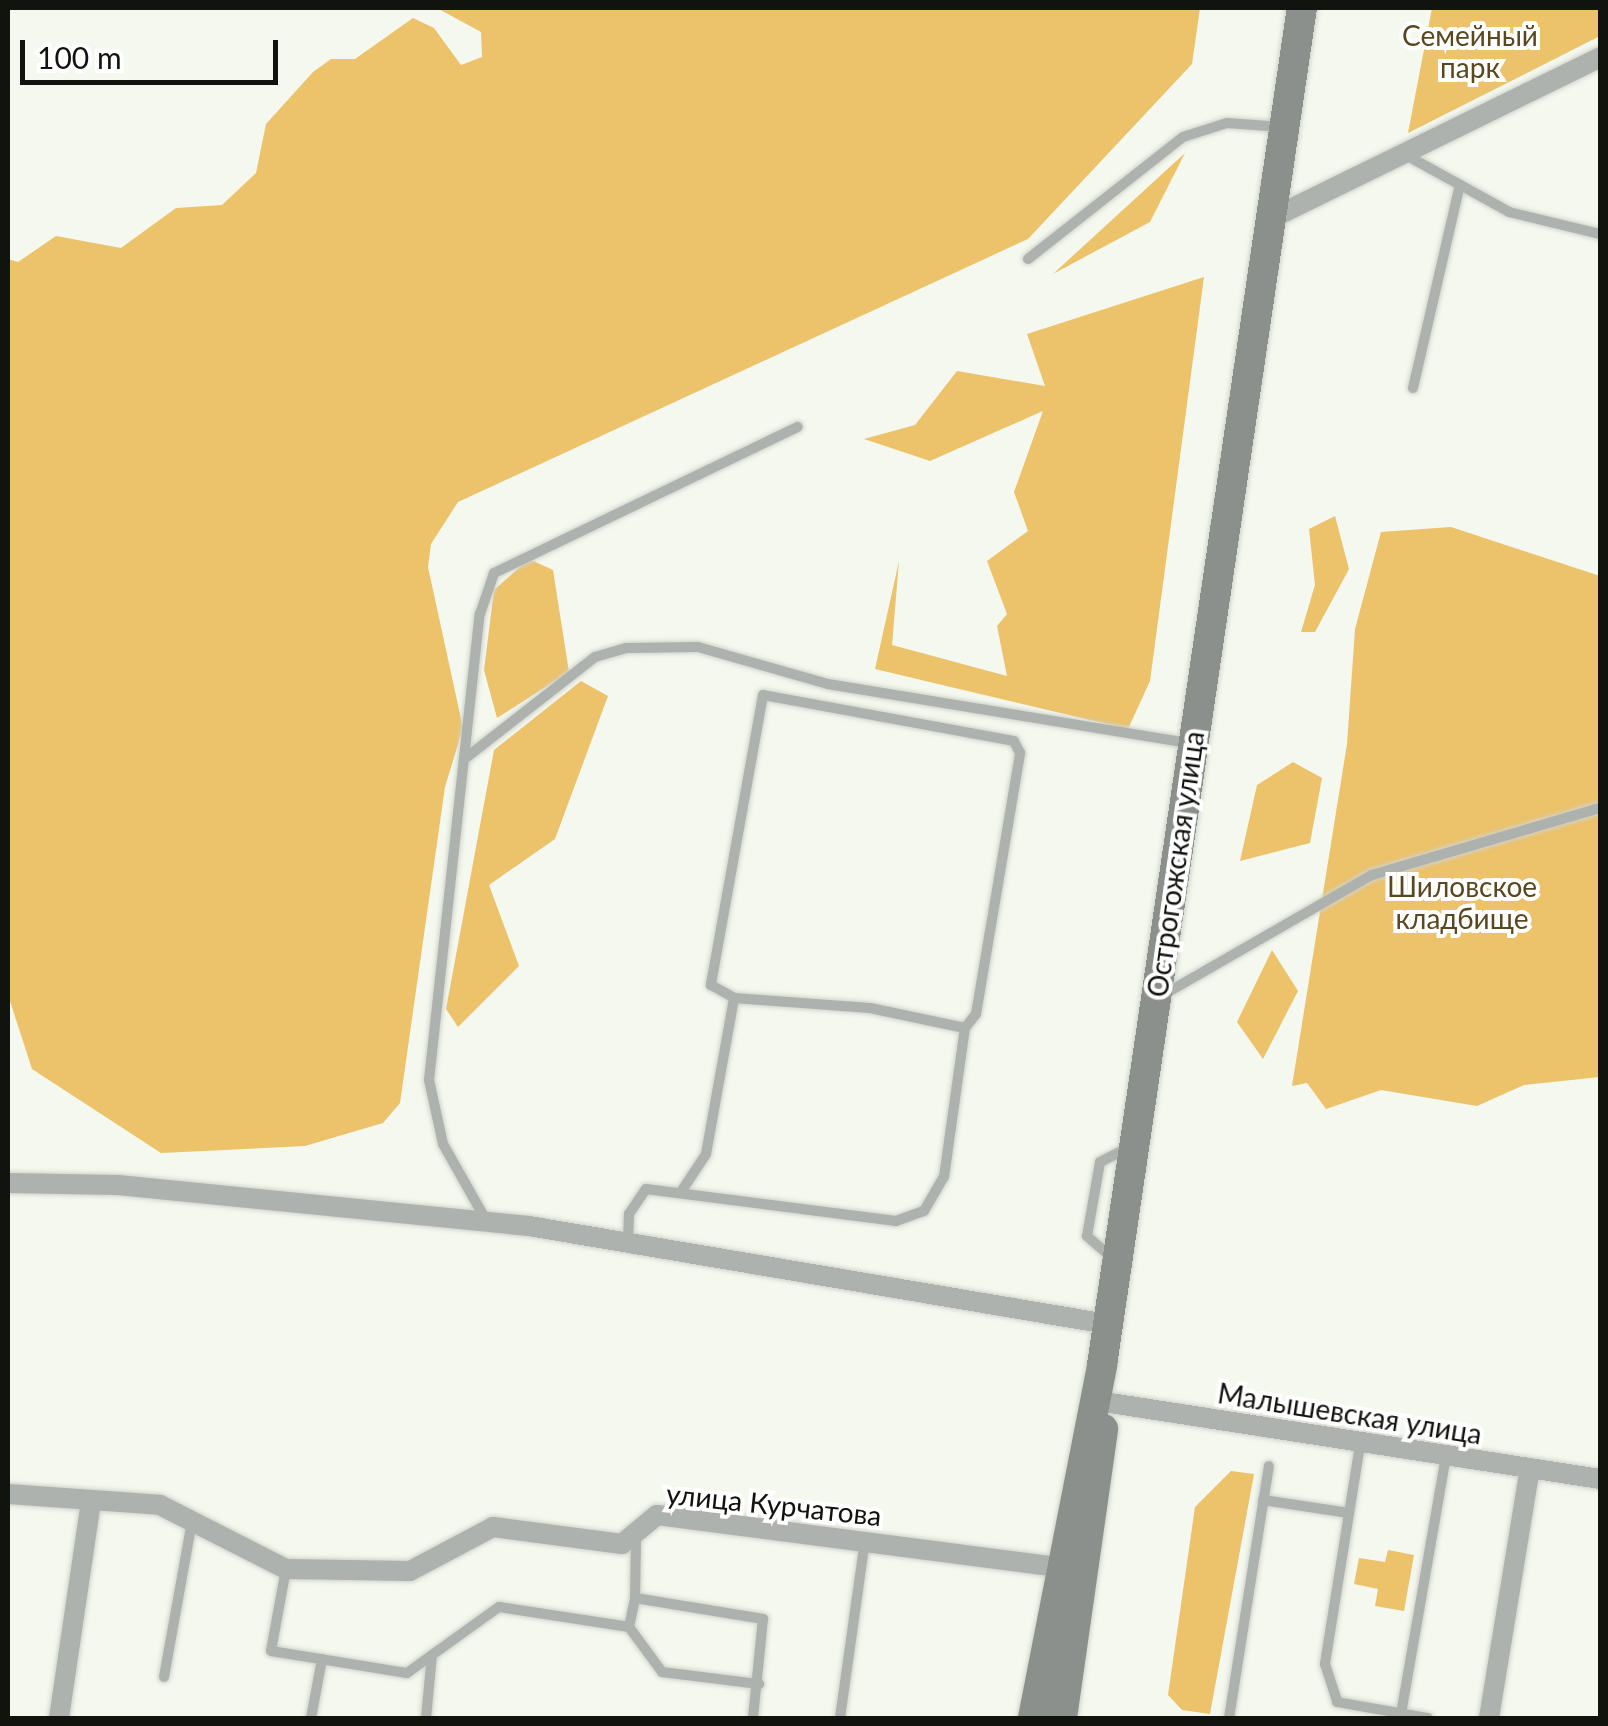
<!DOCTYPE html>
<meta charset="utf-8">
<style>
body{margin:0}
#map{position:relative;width:1608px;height:1726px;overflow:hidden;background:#f4f8ee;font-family:Lato,sans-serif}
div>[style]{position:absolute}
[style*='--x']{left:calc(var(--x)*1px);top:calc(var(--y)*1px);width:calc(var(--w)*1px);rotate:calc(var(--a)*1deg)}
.green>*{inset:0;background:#ecc26b}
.roads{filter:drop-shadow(0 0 2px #d0d3ca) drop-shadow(0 0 2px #d0d3ca)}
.lane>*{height:10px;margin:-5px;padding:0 5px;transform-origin:5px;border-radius:5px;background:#aeb2ae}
.street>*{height:20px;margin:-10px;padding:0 10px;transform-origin:10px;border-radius:10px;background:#aeb2ae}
.secondary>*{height:30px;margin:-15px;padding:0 15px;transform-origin:15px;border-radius:15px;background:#8b908c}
span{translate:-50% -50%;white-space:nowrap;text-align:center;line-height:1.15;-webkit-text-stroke:8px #fff;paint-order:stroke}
.park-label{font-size:28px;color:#594720}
.street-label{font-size:28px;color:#11130f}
.frame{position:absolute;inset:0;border:10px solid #11130f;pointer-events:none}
.scale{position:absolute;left:20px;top:40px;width:258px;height:45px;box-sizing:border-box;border:5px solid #11130f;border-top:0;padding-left:12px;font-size:30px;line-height:35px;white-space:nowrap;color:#11130f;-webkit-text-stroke:8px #fff;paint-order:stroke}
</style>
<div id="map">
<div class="green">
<div style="clip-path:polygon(437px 8px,1200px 8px,1192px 64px,1028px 239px,458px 502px,431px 544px,428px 567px,463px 728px,445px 787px,400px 1103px,383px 1123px,305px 1146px,161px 1153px,32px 1069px,8px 995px,8px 259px,18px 262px,56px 236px,121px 248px,176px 208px,222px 205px,256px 173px,266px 124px,313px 72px,331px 59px,355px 59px,413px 18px,434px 28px,461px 65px,482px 57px,481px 32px)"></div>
<div style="clip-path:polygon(1432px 8px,1600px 8px,1600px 36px,1408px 133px)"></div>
<div style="clip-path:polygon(1185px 153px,1150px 222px,1053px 274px)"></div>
<div style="clip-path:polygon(1204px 277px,1150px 681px,1128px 729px,875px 669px,899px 561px,892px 645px,1007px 676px,997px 626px,1007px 614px,987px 561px,1028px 531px,1014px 492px,1043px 411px,930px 461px,864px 439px,915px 425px,957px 371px,1045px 386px,1027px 334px)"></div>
<div style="clip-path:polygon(1335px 516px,1349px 569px,1315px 632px,1301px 632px,1315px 585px,1309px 529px)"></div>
<div style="clip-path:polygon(1451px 527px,1600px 576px,1600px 1077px,1524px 1085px,1477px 1106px,1381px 1090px,1326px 1109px,1307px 1083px,1292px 1086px,1347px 744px,1355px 629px,1381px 532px)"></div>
<div style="clip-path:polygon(529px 559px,553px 570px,569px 672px,497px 718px,484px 670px,494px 590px)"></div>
<div style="clip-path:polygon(581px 681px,608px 696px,555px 839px,489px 885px,519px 966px,458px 1027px,446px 1009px,494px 750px)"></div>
<div style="clip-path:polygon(1293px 762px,1322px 778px,1310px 843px,1240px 861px,1257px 785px)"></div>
<div style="clip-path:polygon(1272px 950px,1298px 991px,1263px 1059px,1237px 1022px)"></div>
<div style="clip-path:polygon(1231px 1471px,1254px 1474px,1210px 1714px,1182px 1710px,1168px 1695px,1195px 1507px)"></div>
<div style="clip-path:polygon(1388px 1550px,1414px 1555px,1404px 1611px,1375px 1606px,1378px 1589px,1354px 1584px,1359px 1558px,1385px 1562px)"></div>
</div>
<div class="roads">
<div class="lane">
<div style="--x:1404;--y:154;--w:120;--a:28.9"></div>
<div style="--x:1509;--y:212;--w:94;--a:13.6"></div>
<div style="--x:1028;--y:259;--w:197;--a:-38.2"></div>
<div style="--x:1183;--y:137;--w:46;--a:-17.7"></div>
<div style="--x:1227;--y:123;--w:56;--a:4.1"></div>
<div style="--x:1413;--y:388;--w:208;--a:-77"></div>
<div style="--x:467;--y:757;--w:162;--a:-38"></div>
<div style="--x:595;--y:657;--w:32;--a:-16"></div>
<div style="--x:626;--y:648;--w:72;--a:-0.8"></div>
<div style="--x:698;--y:647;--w:135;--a:15.9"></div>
<div style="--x:828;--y:684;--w:367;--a:9.3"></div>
<div style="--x:1163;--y:995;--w:241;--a:-29.9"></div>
<div style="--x:1372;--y:875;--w:238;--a:-16.4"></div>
<div style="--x:681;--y:1192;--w:45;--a:-56.7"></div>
<div style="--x:706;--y:1154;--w:158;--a:-79.8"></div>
<div style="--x:734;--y:998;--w:136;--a:4.2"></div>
<div style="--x:870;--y:1008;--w:97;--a:11.9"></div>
<div style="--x:965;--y:1028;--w:18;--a:-52"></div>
<div style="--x:976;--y:1014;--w:265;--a:-80.4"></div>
<div style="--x:1020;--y:753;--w:13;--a:-117"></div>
<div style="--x:1014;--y:741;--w:255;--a:-169.6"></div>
<div style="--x:763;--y:695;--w:295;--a:100.2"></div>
<div style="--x:711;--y:985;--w:26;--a:29"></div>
<div style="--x:486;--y:1220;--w:87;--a:-119.5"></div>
<div style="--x:443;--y:1144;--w:66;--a:-102.3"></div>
<div style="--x:429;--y:1080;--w:469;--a:-83.8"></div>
<div style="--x:480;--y:614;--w:43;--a:-71.1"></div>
<div style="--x:494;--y:573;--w:337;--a:-25.7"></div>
<div style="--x:628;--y:1242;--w:28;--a:-88"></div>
<div style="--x:629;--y:1214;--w:30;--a:-56"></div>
<div style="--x:646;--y:1189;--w:252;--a:7.3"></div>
<div style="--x:896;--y:1221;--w:30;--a:-20"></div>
<div style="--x:924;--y:1211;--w:39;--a:-60"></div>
<div style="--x:944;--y:1177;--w:150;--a:-82"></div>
<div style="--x:1111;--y:1257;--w:32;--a:-139"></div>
<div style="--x:1087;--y:1236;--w:75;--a:-80"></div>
<div style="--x:1100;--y:1162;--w:31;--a:-27"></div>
<div style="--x:1360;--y:1445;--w:222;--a:99.1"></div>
<div style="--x:1325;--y:1664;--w:40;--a:72"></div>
<div style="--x:1337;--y:1702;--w:92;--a:10"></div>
<div style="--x:1263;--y:1500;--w:87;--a:8.6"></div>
<div style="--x:636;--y:1541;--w:57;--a:91"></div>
<div style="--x:635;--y:1598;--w:130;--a:9.3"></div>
<div style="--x:763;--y:1619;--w:100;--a:95.8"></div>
<div style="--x:286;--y:1569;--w:83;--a:100.4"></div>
<div style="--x:271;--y:1651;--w:138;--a:9.2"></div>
<div style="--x:407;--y:1673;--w:113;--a:-35.7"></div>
<div style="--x:499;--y:1607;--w:132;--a:8.7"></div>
<div style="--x:629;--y:1627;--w:30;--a:-78"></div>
<div style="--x:629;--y:1627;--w:56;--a:53.7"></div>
<div style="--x:662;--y:1672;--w:98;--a:7.1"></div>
<div style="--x:164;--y:1677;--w:158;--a:-79.8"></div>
<div style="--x:1401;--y:1714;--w:262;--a:-80.1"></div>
<div style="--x:311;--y:1718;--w:60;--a:-79.4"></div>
<div style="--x:426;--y:1718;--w:63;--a:-84.6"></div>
<div style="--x:840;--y:1718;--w:179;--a:-82"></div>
<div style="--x:1229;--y:1718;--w:255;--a:-81"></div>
</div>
<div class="street">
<div style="--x:1270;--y:219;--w:368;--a:-26.1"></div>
<div style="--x:8;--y:1183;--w:110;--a:1"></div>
<div style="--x:118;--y:1185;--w:413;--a:5.7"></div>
<div style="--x:529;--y:1226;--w:586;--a:9.62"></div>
<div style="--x:1091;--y:1400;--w:515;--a:8.82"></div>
<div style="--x:8;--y:1494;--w:152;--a:4.1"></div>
<div style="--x:160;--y:1505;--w:141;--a:26.9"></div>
<div style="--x:286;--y:1569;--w:124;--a:0.9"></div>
<div style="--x:410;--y:1571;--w:94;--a:-27.9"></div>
<div style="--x:493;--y:1527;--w:130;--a:7.5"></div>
<div style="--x:622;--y:1544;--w:45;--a:-39.6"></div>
<div style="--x:657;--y:1515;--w:401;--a:7.4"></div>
<div style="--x:59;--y:1718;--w:219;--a:-81.6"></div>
<div style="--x:1489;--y:1718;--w:253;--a:-80.7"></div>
</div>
<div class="secondary">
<div style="--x:1033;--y:1718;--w:360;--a:-78.9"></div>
<div style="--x:1102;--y:1365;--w:1372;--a:-81.62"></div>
<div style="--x:1062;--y:1718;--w:292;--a:-81.9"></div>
</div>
</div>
<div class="park-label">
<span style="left:1470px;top:51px">Семейный<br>парк</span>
<span style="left:1462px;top:902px">Шиловское<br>кладбище</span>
</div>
<div class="street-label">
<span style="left:1175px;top:864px;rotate:-82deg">Острогожская улица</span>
<span style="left:1350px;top:1413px;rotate:9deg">Малышевская улица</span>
<span style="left:774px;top:1504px;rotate:6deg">улица Курчатова</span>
</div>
<div class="frame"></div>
<div class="scale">100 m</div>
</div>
